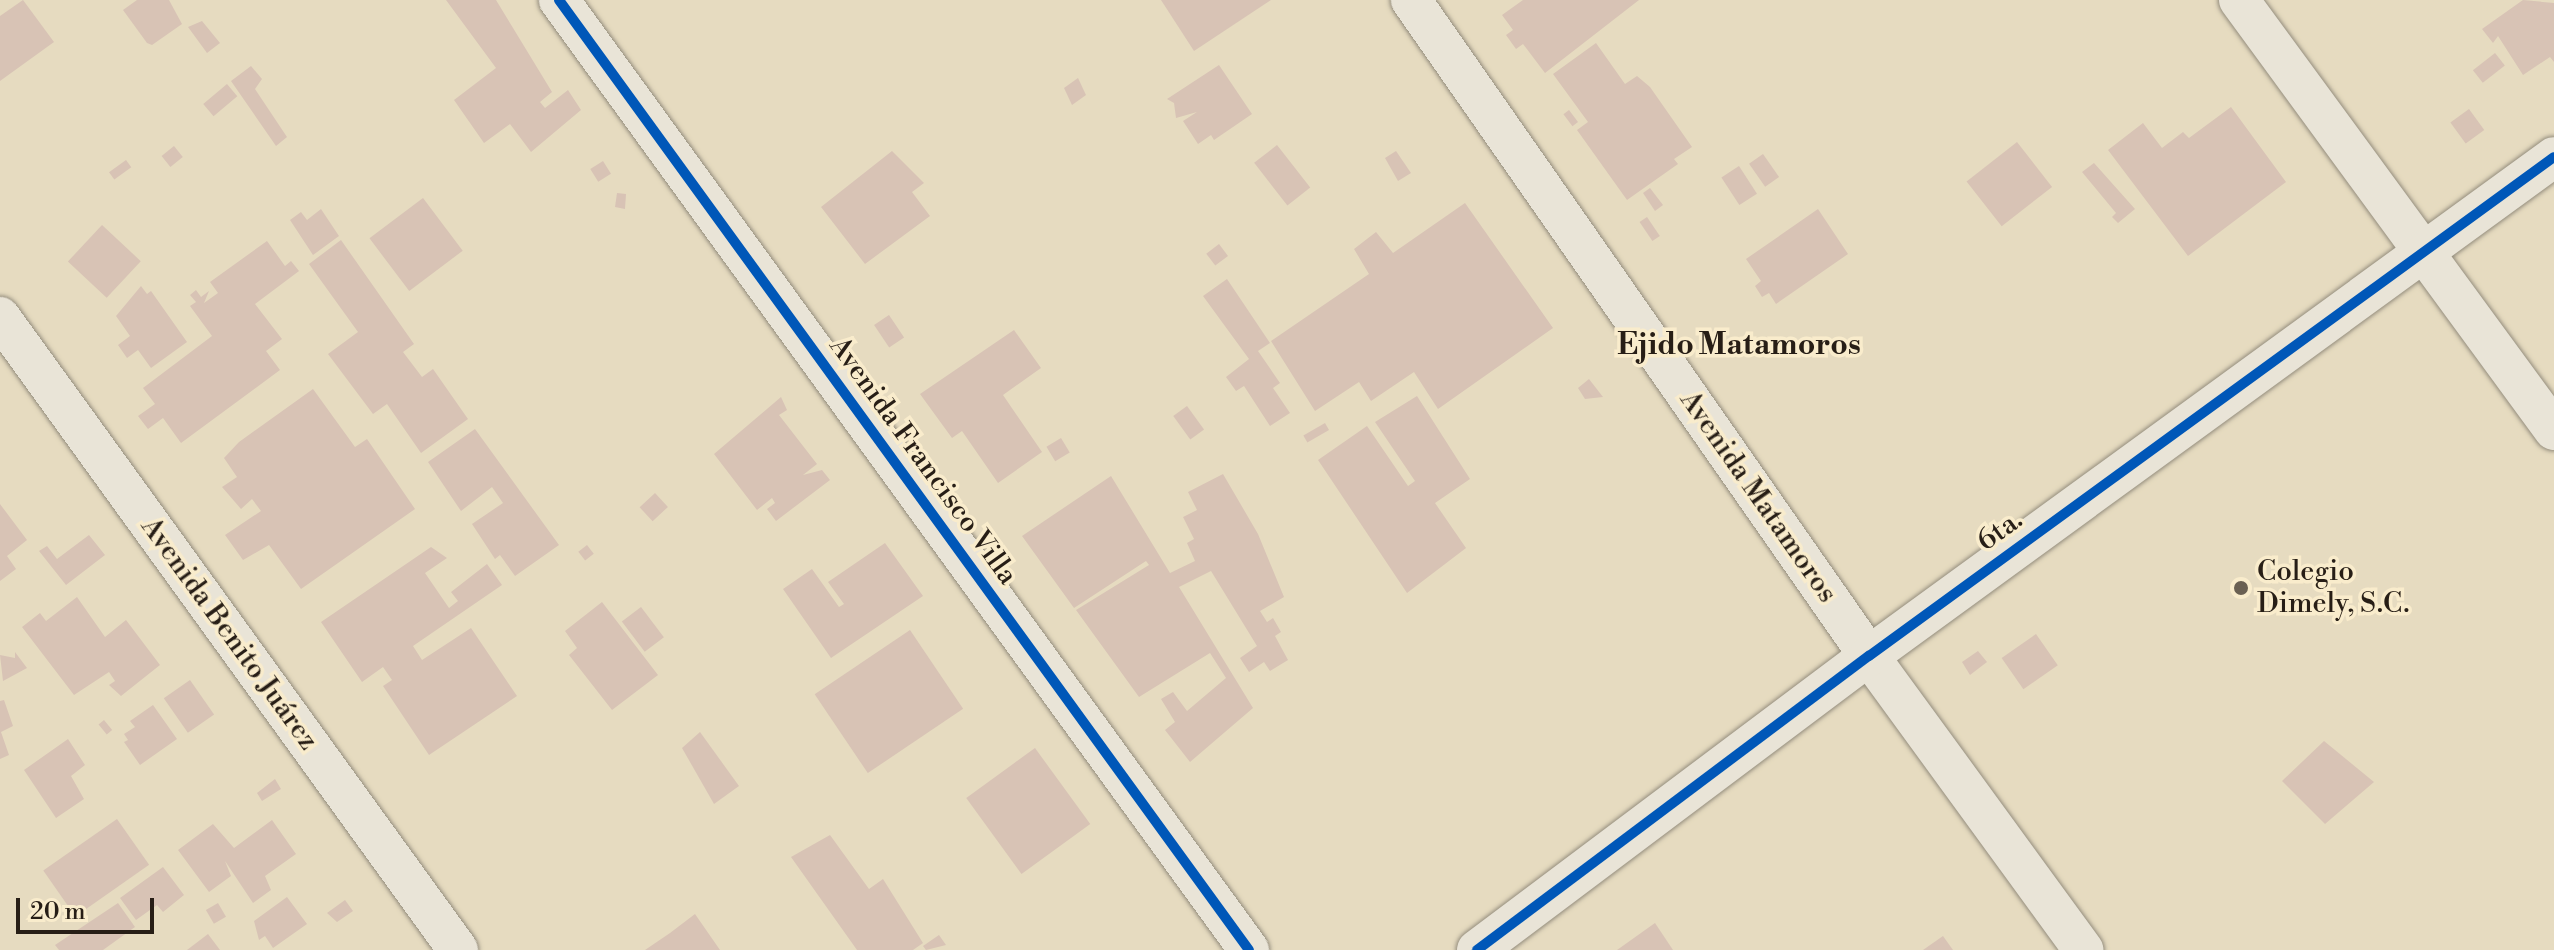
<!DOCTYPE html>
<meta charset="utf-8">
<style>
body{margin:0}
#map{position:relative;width:2554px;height:950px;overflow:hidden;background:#e6dbc0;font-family:"Libre Bodoni",serif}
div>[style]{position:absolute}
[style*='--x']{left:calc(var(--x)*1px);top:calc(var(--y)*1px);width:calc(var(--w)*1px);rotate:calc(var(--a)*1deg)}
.building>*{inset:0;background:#d8c3b5;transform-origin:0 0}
.roads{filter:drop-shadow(0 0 2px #948d7d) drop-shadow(0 0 2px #948d7d)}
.street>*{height:40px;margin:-20px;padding:0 20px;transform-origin:20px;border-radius:20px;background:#e9e4d7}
.cycleway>*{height:10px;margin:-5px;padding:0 5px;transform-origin:5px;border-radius:5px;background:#0057b8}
.dots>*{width:22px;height:22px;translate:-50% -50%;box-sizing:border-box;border:4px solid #f9eccc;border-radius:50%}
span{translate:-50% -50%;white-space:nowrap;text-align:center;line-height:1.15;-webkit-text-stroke:7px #f9eccc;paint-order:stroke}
.street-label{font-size:28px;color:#271e16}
.poi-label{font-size:28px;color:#271e16}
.left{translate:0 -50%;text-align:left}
.neighbourhood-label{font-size:30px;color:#271e16;font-weight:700}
.scale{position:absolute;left:16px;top:898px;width:138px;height:36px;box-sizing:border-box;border:4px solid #271e16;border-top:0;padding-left:10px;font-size:24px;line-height:28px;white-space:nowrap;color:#271e16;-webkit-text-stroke:6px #f9eccc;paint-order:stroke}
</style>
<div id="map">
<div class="building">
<div style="clip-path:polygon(23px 0,54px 42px,0 81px,0 16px)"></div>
<div style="clip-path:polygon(137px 0,169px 0,182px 24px,152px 45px,147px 43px,123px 10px)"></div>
<div style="clip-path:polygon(446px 0,496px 0,552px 92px,540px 102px,545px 108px,568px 90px,581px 110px,531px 152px,510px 124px,484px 143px,454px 100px,496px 68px)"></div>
<div style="clip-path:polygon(1161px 0,1271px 0,1194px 51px)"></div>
<div style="clip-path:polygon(1523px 0,1639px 0,1545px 73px,1523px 44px,1516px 49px,1506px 35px,1513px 30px,1502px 15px)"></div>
<div style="clip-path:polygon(2523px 0,2554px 3px,2554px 62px,2550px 57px,2523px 75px,2498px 36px,2493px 43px,2482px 29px)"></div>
<div style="clip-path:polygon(202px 21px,220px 43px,207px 53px,188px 27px)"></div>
<div style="clip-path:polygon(1596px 43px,1625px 84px,1637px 76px,1650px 87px,1692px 147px,1674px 159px,1678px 164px,1627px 200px,1577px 130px,1588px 122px,1553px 74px)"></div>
<div style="left:2495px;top:53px;width:16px;height:28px;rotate:52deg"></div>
<div style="clip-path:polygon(1219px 65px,1252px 114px,1214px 140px,1211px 135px,1198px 144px,1183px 121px,1197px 112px,1176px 118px,1174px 103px,1167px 99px)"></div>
<div style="clip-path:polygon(251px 66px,262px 79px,255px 89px,287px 137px,276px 146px,231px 81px)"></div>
<div style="clip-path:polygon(1078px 78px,1086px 95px,1072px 105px,1064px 88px)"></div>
<div style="left:227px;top:84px;width:16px;height:31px;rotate:50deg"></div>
<div style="clip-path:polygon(2231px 107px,2286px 182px,2188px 256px,2108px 150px,2143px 123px,2162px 148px,2183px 132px,2189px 138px)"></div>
<div style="left:2469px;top:109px;width:26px;height:23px;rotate:54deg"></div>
<div style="left:1569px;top:110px;width:15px;height:7px;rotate:53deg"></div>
<div style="left:2017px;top:142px;width:57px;height:64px;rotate:52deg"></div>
<div style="left:1277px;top:145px;width:54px;height:29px;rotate:52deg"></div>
<div style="left:174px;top:146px;width:14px;height:16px;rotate:51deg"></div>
<div style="clip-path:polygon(892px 151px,924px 183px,912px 192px,930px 216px,865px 264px,821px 207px)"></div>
<div style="clip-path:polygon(1396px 151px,1411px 173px,1398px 181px,1385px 158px)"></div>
<div style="left:1763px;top:154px;width:28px;height:17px;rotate:55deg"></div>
<div style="left:126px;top:160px;width:9px;height:21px;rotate:54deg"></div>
<div style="left:603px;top:161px;width:15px;height:15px;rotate:58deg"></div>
<div style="clip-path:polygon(2094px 163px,2135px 209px,2118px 223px,2112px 217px,2116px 213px,2082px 172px)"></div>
<div style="left:1739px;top:166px;width:33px;height:21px;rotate:57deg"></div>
<div style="clip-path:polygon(1650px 188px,1663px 205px,1655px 211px,1643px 193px)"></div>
<div style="clip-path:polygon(617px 193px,626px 194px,625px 209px,615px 207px)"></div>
<div style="left:423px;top:198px;width:66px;height:67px;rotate:53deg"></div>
<div style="clip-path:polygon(1465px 203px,1553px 328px,1438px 409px,1414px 372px,1371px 401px,1359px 382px,1315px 411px,1271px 341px,1369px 274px,1354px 249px,1376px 232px,1393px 253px)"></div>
<div style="clip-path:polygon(321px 209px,339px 236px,313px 255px,290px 220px,301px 212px,307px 220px)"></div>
<div style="clip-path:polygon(1818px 209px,1848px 254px,1776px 304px,1769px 293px,1762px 297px,1755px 286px,1761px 281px,1746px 259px)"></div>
<div style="left:1647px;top:217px;width:23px;height:9px;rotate:56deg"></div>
<div style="left:102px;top:225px;width:53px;height:50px;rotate:43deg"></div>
<div style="clip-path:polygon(341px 240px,414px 344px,403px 352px,422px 377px,433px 369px,468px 419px,421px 453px,387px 404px,373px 414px,328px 354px,358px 332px,309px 264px)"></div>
<div style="clip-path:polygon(267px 241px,285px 266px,291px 261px,299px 271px,255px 304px,282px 339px,266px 351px,280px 370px,181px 443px,163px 418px,148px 429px,138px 416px,155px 404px,143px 388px,212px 336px,190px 306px,196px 302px,190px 295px,196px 290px,201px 297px,209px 291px,204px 303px,218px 293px,210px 282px)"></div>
<div style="left:1219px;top:244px;width:15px;height:16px;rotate:53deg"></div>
<div style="clip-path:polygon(1227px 279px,1270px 343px,1258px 351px,1280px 383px,1273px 388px,1290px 413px,1270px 426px,1244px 386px,1236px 391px,1226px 377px,1249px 359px,1203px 296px)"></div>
<div style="clip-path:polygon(141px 286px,147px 294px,151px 291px,187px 342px,151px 368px,138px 350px,127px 358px,118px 345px,130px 336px,116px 316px)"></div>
<div style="left:889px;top:315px;width:27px;height:18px;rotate:56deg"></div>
<div style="clip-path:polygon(1014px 330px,1041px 368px,1003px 395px,1042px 452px,998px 483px,962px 431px,952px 438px,920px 394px)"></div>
<div style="clip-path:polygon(1589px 379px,1603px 397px,1585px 399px,1578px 388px)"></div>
<div style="clip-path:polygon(313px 389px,355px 447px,367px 439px,415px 509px,301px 589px,269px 545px,243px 560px,225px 535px,261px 511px,252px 499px,241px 509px,222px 487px,237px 477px,224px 458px,239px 442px)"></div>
<div style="clip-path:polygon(1417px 396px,1470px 479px,1435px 503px,1466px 548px,1407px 593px,1318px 460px,1367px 426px,1408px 486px,1415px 481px,1375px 422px)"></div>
<div style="clip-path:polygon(781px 397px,787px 410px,779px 415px,817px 464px,803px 475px,822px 470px,830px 480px,776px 521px,767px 509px,775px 503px,772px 498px,757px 510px,714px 454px)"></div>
<div style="left:1187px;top:406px;width:29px;height:17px;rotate:54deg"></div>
<div style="left:1325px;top:423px;width:8px;height:25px;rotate:60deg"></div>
<div style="clip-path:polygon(475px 429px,559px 545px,515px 576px,500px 555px,495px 559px,472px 524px,503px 503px,492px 487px,461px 511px,428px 462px)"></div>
<div style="left:1061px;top:438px;width:17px;height:17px;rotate:59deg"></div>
<div style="clip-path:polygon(1223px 474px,1258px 534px,1284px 597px,1260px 611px,1267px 622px,1273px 618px,1281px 632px,1275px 636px,1288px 660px,1270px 671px,1264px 662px,1249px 672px,1240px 658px,1257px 646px,1211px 571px,1179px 587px,1253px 708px,1190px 762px,1165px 730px,1175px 722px,1161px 699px,1173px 692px,1187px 711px,1226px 678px,1210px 653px,1139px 697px,1076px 610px,1149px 565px,1146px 561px,1074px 608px,1022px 536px,1111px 476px,1170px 573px,1195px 561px,1187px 543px,1194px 539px,1183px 517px,1197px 510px,1188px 492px)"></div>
<div style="left:655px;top:493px;width:19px;height:21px;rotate:47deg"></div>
<div style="clip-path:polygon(0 504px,27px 540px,7px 556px,16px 569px,0 581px)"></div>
<div style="clip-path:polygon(89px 535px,105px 555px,66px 585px,39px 551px,47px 546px,57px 559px)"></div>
<div style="clip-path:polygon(885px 543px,923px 596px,831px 658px,783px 589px,812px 569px,839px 607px,844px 604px,828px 582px)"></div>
<div style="left:587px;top:545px;width:11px;height:11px;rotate:52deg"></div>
<div style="clip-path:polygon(431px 547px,447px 558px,425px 573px,449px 608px,458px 601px,451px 592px,487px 564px,502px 585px,413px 646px,422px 660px,471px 628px,517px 696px,429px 755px,383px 686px,392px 680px,383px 667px,362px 682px,321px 622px)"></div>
<div style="clip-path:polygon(77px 597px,105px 637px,126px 620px,160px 665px,121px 696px,109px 685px,115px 681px,109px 672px,74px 695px,22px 627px,40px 613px,46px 621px)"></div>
<div style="clip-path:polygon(602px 602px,658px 675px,612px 710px,569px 655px,577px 648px,565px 631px)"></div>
<div style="left:641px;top:607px;width:38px;height:24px;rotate:53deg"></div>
<div style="left:910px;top:630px;width:95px;height:115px;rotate:56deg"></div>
<div style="left:2036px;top:634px;width:38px;height:42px;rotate:55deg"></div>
<div style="clip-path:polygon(1978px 651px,1987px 662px,1970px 675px,1962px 662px)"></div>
<div style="clip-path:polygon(15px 652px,27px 668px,3px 681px,0 655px,15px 658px)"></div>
<div style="left:190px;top:680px;width:42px;height:32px;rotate:55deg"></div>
<div style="clip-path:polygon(4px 700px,13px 726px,1px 732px,9px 755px,0 759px,0 701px)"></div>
<div style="clip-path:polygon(153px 705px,177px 739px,140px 765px,124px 742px,128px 740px,124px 734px,135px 727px,130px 721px)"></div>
<div style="left:104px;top:720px;width:13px;height:7px;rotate:51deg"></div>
<div style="clip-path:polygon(700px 732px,739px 786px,714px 804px,682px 748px)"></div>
<div style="clip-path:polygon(68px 739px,85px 765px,71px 776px,84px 799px,56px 818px,24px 770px)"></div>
<div style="clip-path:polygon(2324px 741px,2374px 782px,2325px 824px,2282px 781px)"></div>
<div style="left:1035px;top:748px;width:94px;height:85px;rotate:54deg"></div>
<div style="clip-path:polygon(275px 779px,281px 789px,262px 801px,257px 793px)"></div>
<div style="left:117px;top:819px;width:56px;height:90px;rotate:55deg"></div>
<div style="clip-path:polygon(272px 820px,296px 854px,265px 876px,271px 890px,253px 903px,225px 861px,231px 876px,209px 892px,178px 850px,213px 824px,234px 848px)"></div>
<div style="clip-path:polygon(830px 835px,869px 889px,883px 879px,923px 943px,913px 950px,857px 950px,791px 857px)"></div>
<div style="clip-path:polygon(163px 867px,184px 895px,163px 912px,157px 905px,136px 920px,120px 898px)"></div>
<div style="clip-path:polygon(287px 897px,307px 924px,273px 948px,265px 936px,259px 940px,254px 921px)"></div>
<div style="clip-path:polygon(345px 900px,353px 911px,337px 922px,327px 913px)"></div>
<div style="clip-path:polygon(118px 903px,135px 927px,103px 950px,59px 950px,55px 945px)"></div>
<div style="left:218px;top:903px;width:16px;height:14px;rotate:60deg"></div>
<div style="clip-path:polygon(695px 914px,720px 950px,645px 950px,670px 933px)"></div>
<div style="clip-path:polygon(1655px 923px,1673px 950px,1617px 950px)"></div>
<div style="clip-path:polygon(208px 934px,220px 950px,187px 950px)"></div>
<div style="clip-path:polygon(939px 935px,946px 945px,926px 950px,923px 946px)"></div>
<div style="clip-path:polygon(1943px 936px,1953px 950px,1923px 950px)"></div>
</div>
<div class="roads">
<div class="street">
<div style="--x:559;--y:0;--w:1174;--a:54.01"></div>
<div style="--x:1411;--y:0;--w:800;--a:55.08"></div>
<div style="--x:1869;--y:656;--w:364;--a:53.9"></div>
<div style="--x:2239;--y:0;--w:533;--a:53.78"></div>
<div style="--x:0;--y:317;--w:781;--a:54.11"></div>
<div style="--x:1477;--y:950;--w:490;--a:-36.9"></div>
<div style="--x:1869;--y:656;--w:847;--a:-36.07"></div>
</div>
</div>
<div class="cycleway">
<div style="--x:559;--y:0;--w:1174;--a:54.01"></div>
<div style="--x:1477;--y:950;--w:490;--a:-36.9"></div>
<div style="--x:1869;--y:656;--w:847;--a:-36.07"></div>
</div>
<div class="dots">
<div style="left:2241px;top:588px;background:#6a6052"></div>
</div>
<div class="street-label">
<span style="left:923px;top:461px;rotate:54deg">Avenida Francisco Villa</span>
<span style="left:1758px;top:497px;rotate:55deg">Avenida Matamoros</span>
<span style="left:2000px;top:531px;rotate:-36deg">6ta.</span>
<span style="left:229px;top:634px;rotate:54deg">Avenida Benito Juárez</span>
</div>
<div class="poi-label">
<span class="left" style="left:2257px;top:588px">Colegio<br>Dimely, S.C.</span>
</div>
<div class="neighbourhood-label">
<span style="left:1739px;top:345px">Ejido Matamoros</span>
</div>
<div class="scale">20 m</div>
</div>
